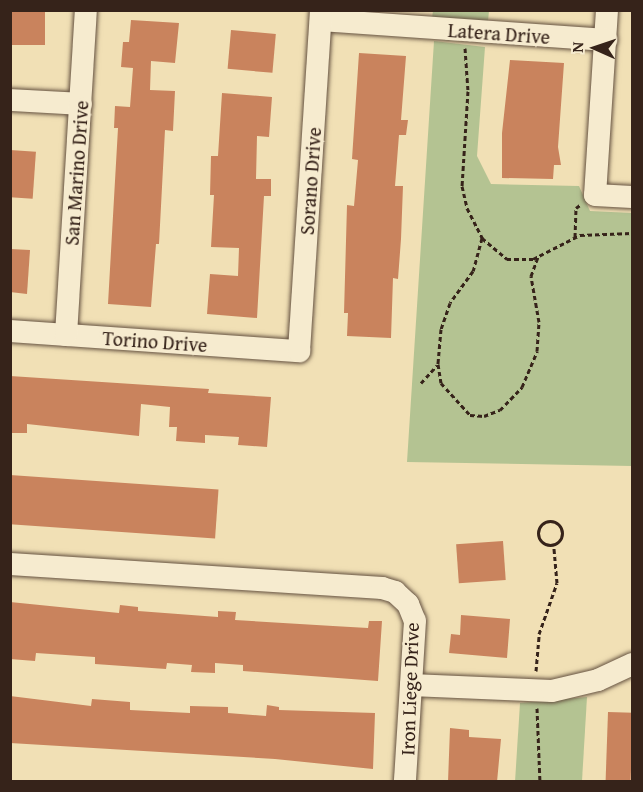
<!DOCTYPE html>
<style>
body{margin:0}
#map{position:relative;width:643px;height:792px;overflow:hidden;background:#f1e0b5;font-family:"Gentium Book Plus",serif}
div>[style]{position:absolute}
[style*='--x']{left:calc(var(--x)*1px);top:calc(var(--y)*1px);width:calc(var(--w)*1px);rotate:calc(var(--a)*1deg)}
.green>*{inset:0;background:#b4c392}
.building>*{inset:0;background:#c9835d;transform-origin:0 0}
.path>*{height:3px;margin-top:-1.5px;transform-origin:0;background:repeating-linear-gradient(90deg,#36231a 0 4.5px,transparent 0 7.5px)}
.path>.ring{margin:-1.5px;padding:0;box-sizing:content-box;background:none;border:3px solid #36231a;border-radius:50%}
.roads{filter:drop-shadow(0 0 2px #655241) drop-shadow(0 0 2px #655241)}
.minor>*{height:22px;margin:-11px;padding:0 11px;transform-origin:11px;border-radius:11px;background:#f6ebcf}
span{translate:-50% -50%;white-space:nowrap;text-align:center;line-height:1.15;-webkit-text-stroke:5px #f6ebcf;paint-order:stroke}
.street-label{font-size:20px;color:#36231a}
.frame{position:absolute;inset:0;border:12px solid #36231a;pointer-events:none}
.north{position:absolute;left:565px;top:18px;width:60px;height:60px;-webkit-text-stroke:4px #f6ebcf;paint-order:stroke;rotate:273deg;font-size:16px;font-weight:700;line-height:24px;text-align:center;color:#36231a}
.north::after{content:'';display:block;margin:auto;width:21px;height:27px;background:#36231a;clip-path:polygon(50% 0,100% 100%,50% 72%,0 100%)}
</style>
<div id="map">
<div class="green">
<div style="clip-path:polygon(433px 11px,489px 11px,488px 21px,432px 18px)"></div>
<div style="clip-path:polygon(434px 41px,485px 47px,477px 156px,491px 184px,579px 186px,590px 211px,632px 213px,632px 466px,407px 462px)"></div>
<div style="clip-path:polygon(587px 697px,582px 781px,515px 782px,520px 703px)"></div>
</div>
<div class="building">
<div style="left:10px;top:10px;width:35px;height:35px"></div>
<div style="clip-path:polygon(131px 20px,179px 23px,175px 63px,151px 61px,150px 90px,175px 91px,173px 131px,165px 130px,159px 244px,156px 244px,151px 307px,108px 304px,118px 128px,114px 128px,115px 106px,130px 107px,133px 68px,121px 67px,123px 42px,129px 42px)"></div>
<div style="left:231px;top:30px;width:45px;height:39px;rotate:5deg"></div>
<div style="clip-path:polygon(359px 53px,406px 56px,401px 120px,408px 120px,406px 135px,399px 135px,395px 186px,403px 186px,401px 239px,398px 279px,393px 278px,391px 338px,347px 336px,348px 313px,344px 313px,347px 205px,354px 206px,358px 160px,352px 159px)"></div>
<div style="clip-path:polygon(510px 60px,564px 63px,558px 147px,561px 165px,554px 165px,553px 179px,502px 178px,502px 133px)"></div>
<div style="clip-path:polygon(222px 93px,272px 97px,269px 137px,257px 136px,256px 179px,271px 179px,271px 196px,264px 196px,257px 318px,207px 314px,210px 274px,238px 276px,239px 248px,211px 247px,214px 195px,210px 195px,211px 156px,218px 156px)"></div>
<div style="left:10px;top:150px;width:26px;height:47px;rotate:4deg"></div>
<div style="clip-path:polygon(10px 249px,30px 250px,27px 294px,10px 292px)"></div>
<div style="clip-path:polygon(10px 376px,209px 389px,208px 393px,271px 397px,267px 447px,238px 445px,239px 437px,205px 435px,205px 443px,176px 441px,177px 427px,169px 427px,170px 407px,141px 404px,139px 436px,27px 424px,27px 433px,10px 433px)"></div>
<div style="left:10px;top:475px;width:209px;height:49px;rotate:4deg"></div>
<div style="left:503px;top:541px;width:39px;height:47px;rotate:86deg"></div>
<div style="clip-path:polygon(10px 602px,119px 613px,120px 605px,138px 607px,138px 611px,218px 617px,218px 611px,236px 612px,235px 620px,333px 626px,368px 628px,369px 621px,382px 621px,378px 681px,243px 671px,243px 665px,215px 663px,215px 673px,191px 672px,192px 665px,167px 663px,166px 669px,95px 664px,95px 657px,36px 653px,35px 661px,10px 659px)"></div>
<div style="clip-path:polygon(461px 615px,510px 619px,507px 658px,449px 653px,451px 634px,460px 635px)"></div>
<div style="clip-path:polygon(10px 696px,91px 706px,92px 699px,130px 702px,130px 710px,190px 713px,190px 706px,228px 707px,228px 713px,266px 716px,267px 705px,279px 707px,279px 710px,375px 713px,373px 769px,275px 759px,10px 743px)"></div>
<div style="left:608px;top:712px;width:25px;height:70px;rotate:2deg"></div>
<div style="clip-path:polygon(450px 728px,469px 730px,469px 737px,501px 739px,497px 782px,448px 782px)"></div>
</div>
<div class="path">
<div style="--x:465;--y:48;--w:43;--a:86"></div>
<div style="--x:468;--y:91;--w:95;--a:93.6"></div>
<div style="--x:462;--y:186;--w:23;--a:77"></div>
<div style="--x:467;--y:208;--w:34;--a:63"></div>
<div style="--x:482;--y:238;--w:33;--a:40"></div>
<div style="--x:507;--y:259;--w:26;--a:0"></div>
<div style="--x:533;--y:259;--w:53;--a:-27.1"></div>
<div style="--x:580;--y:235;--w:52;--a:-2.2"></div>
<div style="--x:575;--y:237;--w:29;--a:-88"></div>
<div style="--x:576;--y:208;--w:5;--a:-37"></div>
<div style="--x:482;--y:238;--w:34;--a:105"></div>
<div style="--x:473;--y:271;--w:39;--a:126"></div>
<div style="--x:450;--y:303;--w:28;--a:109"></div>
<div style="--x:441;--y:329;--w:35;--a:95"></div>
<div style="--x:438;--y:364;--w:19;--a:81"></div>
<div style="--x:441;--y:383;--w:43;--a:47.8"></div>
<div style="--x:470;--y:415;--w:14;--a:4"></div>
<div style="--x:484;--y:416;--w:17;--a:-21"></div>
<div style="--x:500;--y:410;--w:32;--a:-46"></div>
<div style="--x:522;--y:387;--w:39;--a:-67"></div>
<div style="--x:537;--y:351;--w:29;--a:-86"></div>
<div style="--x:539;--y:322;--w:47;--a:-99.9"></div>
<div style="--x:531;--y:276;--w:20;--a:-70"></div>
<div style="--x:421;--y:383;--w:24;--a:-48"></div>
<div class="ring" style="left:538px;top:521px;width:21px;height:21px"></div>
<div style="--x:536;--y:671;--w:37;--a:-85"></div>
<div style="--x:539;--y:634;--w:54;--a:-70.6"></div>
<div style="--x:557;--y:583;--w:38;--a:-95"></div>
<div style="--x:537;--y:708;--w:74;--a:87.7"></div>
</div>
<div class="roads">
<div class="minor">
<div style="--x:607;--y:10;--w:185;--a:93.7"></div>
<div style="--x:595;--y:195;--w:37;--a:3"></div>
<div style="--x:321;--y:20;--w:286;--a:4"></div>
<div style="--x:10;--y:100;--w:71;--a:3.2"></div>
<div style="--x:10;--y:331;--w:290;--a:4"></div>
<div style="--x:299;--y:351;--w:342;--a:-86.3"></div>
<div style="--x:66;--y:335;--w:326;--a:-86.5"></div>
<div style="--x:10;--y:564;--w:373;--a:3.7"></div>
<div style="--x:382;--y:588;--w:14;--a:17"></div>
<div style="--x:395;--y:592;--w:18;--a:43"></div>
<div style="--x:408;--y:604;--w:18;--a:68"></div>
<div style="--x:415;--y:621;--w:161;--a:93.6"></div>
<div style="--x:411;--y:685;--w:141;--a:2.4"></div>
<div style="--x:552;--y:691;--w:47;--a:-13.4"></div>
<div style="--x:598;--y:680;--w:38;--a:-25"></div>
</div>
</div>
<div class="street-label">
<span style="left:499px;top:33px;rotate:4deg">Latera Drive</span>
<span style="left:76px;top:173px;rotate:-86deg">San Marino Drive</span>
<span style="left:310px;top:181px;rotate:-86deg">Sorano Drive</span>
<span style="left:155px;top:341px;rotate:4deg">Torino Drive</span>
<span style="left:409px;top:689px;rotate:-88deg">Iron Liege Drive</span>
</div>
<div class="frame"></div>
<div class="north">N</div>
</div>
